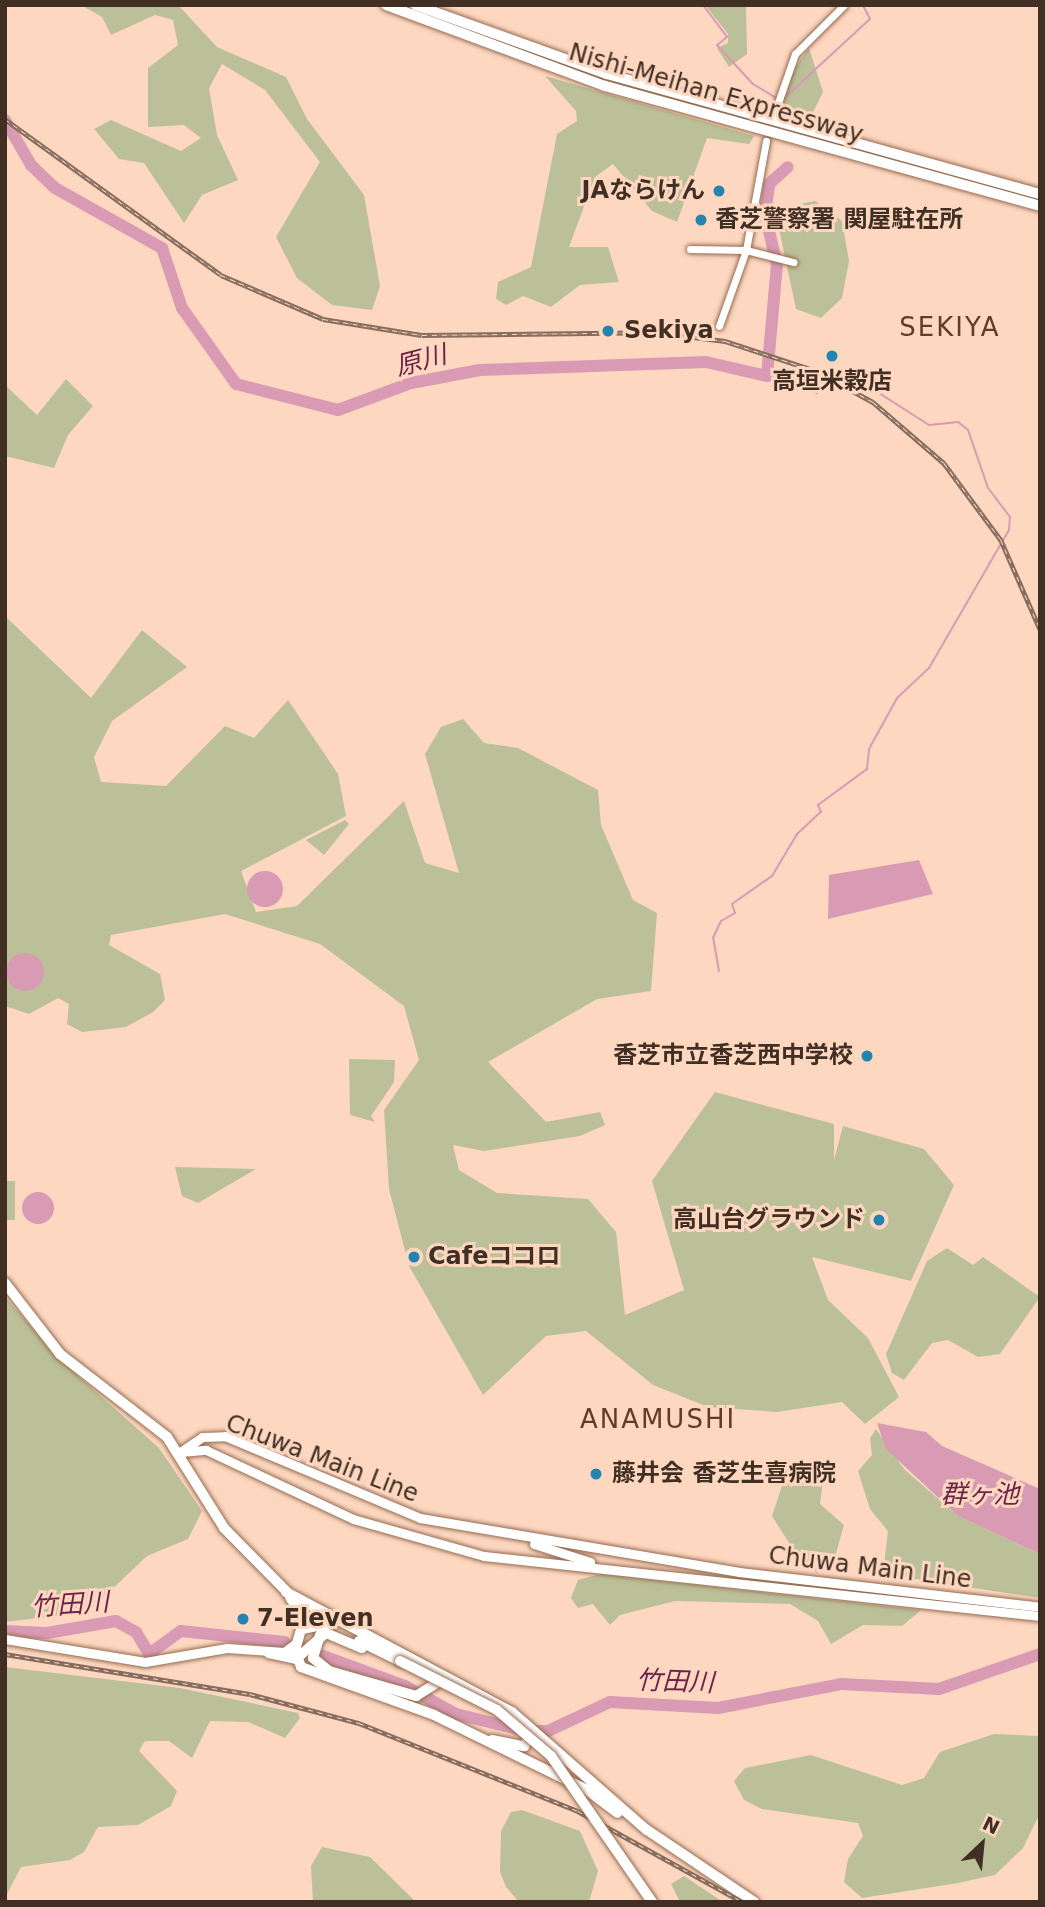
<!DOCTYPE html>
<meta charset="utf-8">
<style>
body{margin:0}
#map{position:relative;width:1045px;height:1907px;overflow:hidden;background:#fdd7c0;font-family:"DejaVu Sans","Noto Sans JP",sans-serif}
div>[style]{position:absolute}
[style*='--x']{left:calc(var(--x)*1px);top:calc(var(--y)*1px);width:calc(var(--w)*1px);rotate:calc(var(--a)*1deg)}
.green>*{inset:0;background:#bbc099;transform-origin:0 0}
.water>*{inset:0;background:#d99ab4}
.round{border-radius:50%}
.stream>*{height:2px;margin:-1px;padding:0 1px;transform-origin:1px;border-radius:1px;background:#d99ab4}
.river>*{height:12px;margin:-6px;padding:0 6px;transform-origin:6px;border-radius:6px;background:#d99ab4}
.roads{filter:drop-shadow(0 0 2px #956b50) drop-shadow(0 0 2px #956b50)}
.minor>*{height:7px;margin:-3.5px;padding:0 3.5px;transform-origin:3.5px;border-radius:3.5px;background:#fff}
.major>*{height:9px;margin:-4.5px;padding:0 4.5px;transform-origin:4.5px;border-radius:4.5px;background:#fff}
.highway>*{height:10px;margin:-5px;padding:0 5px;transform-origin:5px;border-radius:5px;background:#fff}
.rail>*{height:4.5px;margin-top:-2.25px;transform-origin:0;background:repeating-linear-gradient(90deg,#fdd7c0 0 5px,#876d5e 0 10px);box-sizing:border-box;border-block:2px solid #876d5e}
.bridges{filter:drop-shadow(0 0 2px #956b50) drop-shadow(0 0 2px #956b50)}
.highway-bridge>*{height:10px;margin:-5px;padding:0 5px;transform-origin:5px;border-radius:5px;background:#fff}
.dots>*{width:19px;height:19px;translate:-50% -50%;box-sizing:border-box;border:4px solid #fdd7c0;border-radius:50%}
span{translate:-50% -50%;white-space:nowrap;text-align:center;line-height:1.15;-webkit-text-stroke:6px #fdd7c0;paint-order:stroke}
.street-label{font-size:24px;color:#412f24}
.poi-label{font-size:24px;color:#412f24;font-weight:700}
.right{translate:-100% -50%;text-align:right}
.left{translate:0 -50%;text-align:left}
.neighbourhood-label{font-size:26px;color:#623c23;letter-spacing:2px}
.water-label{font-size:26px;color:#6d2348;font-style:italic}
.frame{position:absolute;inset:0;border:7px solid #412f24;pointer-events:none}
.north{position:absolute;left:947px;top:1809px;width:70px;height:70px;-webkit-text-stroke:5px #fdd7c0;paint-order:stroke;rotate:26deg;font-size:19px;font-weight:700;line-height:28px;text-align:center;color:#412f24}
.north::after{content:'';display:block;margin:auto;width:24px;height:32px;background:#412f24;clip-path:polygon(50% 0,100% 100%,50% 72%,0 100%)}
</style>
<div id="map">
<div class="green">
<div style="clip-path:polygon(81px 5px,178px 5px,217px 47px,286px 77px,307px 119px,364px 195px,380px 286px,372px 310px,332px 305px,297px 278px,276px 237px,320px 162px,265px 90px,222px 64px,209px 88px,217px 135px,238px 180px,202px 195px,184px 223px,144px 163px,119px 159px,94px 129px,111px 120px,181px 151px,201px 138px,184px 125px,148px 127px,148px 68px,178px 45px,173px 20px,155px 15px,111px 35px,102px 17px)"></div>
<div style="clip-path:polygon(705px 5px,746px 5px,747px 54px,729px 67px,717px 48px,728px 43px,728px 34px)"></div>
<div style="clip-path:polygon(809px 48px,823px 92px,810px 118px,782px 108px,792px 72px)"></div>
<div style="clip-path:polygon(545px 76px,754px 136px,749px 144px,707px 138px,677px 222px,652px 211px,613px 164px,595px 177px,569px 247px,608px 247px,619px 282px,580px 285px,551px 307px,523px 296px,506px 305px,496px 299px,498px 282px,531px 267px,557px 134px,577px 121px,576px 111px)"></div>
<div style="clip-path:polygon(815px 201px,842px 221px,849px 261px,842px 298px,821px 318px,796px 309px,777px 219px,783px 207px)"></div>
<div style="clip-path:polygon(66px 379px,93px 406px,68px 435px,54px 468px,5px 456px,5px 385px,37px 415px)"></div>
<div style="clip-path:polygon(5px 616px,91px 698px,142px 630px,187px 667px,112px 721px,94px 757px,101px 782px,166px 786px,225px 726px,254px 738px,288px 700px,338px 774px,346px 816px,241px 871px,256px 912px,297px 906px,404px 801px,425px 863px,459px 873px,425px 754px,441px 727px,463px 719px,484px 743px,518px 748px,598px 790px,601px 825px,633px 900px,657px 913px,651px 991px,597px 999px,488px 1062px,546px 1122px,600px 1112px,605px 1125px,580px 1136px,484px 1151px,453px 1145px,459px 1170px,497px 1193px,588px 1199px,616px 1232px,625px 1315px,684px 1290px,652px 1181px,715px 1092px,834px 1124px,834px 1160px,843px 1126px,924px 1149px,954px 1185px,911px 1281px,812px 1257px,828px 1300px,868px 1338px,899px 1397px,865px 1424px,842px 1402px,777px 1412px,708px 1407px,653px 1385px,586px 1331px,546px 1336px,483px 1395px,409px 1266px,389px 1189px,384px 1110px,419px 1060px,404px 1006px,320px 944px,225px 914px,111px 935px,109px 945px,160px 974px,165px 1000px,153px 1012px,126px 1027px,82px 1032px,67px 1024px,69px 1004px,58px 998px,29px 1014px,5px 1006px)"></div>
<div style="clip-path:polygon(345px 820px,349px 824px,324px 855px,306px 840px)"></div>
<div style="clip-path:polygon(349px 1059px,395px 1060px,394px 1082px,371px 1116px,375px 1122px,350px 1115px)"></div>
<div style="clip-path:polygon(175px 1167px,256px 1169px,198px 1203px,182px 1196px)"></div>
<div style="left:5px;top:1181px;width:10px;height:39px"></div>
<div style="clip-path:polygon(947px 1248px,973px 1265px,983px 1257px,1040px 1297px,1000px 1354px,978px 1357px,948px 1340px,932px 1343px,904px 1380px,892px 1373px,886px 1354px,927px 1261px)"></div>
<div style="clip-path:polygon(5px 1297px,60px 1360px,159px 1448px,202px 1511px,188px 1539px,147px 1556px,88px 1612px,5px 1622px)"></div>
<div style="clip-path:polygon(876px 1429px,904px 1469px,958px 1516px,1040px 1554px,1040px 1598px,883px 1574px,888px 1531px,870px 1509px,858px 1471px,872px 1455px,870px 1438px)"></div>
<div style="clip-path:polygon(787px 1471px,823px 1480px,820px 1504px,844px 1525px,834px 1560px,817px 1573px,803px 1565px,772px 1516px)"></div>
<div style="clip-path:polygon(600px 1574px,921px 1610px,902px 1626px,863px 1625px,831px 1644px,818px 1621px,790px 1604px,675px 1601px,620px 1615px,610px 1625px,593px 1604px,578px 1608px,571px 1598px,578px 1580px)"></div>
<div style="clip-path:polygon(5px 1667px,180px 1688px,298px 1713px,300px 1718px,285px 1738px,248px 1722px,210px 1721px,192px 1758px,169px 1741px,145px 1741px,139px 1751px,177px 1791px,171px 1806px,138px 1825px,98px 1827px,84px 1852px,70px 1860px,21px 1867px,5px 1898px)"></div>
<div style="clip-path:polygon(994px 1734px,1040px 1736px,1040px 1813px,1023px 1848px,995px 1875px,958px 1883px,862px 1898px,844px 1882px,848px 1859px,863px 1836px,858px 1823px,762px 1809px,744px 1800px,734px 1781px,745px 1768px,811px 1755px,902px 1785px,924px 1778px,940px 1752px)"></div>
<div style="clip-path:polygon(522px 1810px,580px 1831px,598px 1871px,589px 1902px,519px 1902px,506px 1887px,500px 1872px,501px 1831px,511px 1812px)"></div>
<div style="clip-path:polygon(322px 1847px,370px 1857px,416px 1902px,313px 1902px,311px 1866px)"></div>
<div style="clip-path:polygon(684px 1876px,723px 1902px,680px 1902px,671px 1884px)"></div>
</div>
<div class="water">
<div style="clip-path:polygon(919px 860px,933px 894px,828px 919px,829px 875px)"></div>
<div class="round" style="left:247px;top:871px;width:36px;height:36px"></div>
<div class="round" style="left:6px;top:953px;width:38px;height:38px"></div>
<div class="round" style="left:22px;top:1192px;width:32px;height:32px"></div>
<div style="clip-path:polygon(877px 1423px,926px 1432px,942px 1446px,1040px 1489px,1040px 1554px,958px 1516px,886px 1449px)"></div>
</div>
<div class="stream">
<div style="--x:703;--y:5;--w:40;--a:53"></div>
<div style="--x:727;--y:37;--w:13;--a:141"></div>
<div style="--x:717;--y:45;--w:53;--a:47.3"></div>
<div style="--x:753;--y:84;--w:27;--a:31"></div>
<div style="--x:781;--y:101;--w:121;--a:-42.7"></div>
<div style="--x:870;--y:19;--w:16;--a:-117"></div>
<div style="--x:719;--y:971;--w:34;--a:-100"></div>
<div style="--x:713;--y:938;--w:19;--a:-65"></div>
<div style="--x:721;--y:921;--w:16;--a:-30"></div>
<div style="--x:735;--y:913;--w:9;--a:-108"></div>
<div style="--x:732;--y:904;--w:49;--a:-35"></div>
<div style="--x:772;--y:876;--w:49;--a:-59.2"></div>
<div style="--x:797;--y:834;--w:33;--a:-43"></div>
<div style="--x:821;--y:812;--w:8;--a:-113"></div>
<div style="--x:818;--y:805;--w:61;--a:-36.3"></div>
<div style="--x:867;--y:769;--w:20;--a:-84"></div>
<div style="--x:869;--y:749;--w:58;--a:-61.2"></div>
<div style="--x:897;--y:698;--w:44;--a:-43.2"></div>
<div style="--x:929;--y:668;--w:160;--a:-59.9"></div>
<div style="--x:1009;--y:530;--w:13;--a:-86"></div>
<div style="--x:1010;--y:517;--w:36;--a:-127"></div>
<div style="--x:988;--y:488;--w:61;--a:-109"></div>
<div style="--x:968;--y:430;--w:13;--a:-141"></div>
<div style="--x:958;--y:422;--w:29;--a:174"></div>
<div style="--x:929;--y:425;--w:98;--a:-147.4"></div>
<div style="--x:846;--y:372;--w:36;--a:144"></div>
<div style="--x:817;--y:393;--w:53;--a:-161.2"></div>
</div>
<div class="river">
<div style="--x:5;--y:120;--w:52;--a:60"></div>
<div style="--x:31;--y:165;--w:33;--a:44"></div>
<div style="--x:55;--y:188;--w:123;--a:29.3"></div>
<div style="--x:162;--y:248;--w:63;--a:71.6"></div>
<div style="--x:182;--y:308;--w:93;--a:54.6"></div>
<div style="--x:236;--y:384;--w:105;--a:14.3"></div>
<div style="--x:338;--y:410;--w:78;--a:-20.3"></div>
<div style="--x:411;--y:383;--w:70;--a:-10.7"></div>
<div style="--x:480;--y:370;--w:226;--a:-2"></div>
<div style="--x:706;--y:362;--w:63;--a:12.9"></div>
<div style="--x:767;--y:376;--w:111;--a:-84.9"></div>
<div style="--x:777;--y:265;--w:52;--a:-103.2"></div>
<div style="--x:765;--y:214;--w:30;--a:-82"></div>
<div style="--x:769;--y:184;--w:25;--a:-42"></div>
<div style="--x:5;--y:1631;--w:42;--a:2.7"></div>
<div style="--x:47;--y:1633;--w:70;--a:-9.9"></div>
<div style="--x:116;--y:1621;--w:23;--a:29"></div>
<div style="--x:136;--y:1632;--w:26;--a:59"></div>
<div style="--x:149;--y:1654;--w:39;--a:-36"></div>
<div style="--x:181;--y:1631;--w:104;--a:6.1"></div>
<div style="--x:323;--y:1656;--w:87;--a:20.1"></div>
<div style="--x:405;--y:1686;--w:58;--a:28.8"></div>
<div style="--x:456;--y:1714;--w:72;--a:13.7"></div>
<div style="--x:526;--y:1731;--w:22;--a:0"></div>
<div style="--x:548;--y:1731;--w:68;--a:-25.1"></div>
<div style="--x:610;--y:1702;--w:108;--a:3.2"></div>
<div style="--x:718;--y:1708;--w:125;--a:-11"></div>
<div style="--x:841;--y:1684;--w:98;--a:2.9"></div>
<div style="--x:939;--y:1689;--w:107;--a:-19.1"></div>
</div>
<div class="roads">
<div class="minor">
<div style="--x:773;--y:117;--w:67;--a:-70.8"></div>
<div style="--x:795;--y:54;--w:69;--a:-45"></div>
<div style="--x:690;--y:249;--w:56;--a:1"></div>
<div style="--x:746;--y:250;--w:49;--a:14.3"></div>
<div style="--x:719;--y:326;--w:81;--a:-70.4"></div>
<div style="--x:746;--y:250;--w:111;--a:-79.6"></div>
</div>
<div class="major">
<div style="--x:180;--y:1452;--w:27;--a:-34"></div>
<div style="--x:202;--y:1437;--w:23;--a:-2"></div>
<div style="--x:225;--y:1436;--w:212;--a:22.8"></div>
<div style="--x:420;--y:1518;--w:324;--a:9.6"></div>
<div style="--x:739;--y:1572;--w:303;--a:6.6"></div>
<div style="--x:181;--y:1452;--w:25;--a:-5"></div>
<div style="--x:206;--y:1450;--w:162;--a:25.1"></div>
<div style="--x:353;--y:1519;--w:136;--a:15.8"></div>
<div style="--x:484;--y:1556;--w:559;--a:6.16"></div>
<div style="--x:534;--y:1544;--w:59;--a:17.8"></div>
<div style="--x:5;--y:1639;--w:142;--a:9.3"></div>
<div style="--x:145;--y:1662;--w:83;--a:-9.7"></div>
<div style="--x:227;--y:1648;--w:57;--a:4"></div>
<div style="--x:284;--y:1652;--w:15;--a:-37"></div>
<div style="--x:268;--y:1653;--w:29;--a:12"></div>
</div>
<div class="highway">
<div style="--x:386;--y:5;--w:233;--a:20.3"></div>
<div style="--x:605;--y:86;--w:451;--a:15.4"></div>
<div style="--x:415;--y:5;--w:204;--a:19.8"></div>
<div style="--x:607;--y:74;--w:449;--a:15.5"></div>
<div style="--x:5;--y:1283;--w:90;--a:52.2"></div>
<div style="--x:60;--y:1354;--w:135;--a:37.8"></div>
<div style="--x:167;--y:1437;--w:107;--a:57.9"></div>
<div style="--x:224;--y:1528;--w:94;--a:45.4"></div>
<div style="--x:286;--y:1592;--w:256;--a:28"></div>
<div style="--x:512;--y:1712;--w:179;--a:41.2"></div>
<div style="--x:647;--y:1830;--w:129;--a:33.9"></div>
<div style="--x:290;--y:1597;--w:26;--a:58"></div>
<div style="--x:304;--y:1619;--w:33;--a:106"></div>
<div style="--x:295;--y:1651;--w:17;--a:69"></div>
<div style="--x:301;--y:1667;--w:141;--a:19.8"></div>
<div style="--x:434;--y:1715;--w:170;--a:26.1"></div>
<div style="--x:587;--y:1790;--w:38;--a:37"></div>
<div style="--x:304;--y:1629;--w:31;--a:-13"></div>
<div style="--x:320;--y:1635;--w:24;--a:107"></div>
<div style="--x:313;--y:1658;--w:21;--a:39"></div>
<div style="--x:329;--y:1671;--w:91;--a:16"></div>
<div style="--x:416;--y:1696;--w:34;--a:-32"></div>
<div style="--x:359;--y:1641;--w:46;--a:26"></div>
<div style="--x:296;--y:1659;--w:40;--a:-41"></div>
<div style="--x:326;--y:1633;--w:39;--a:23"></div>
<div style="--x:492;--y:1740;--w:33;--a:11"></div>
<div style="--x:524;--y:1746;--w:15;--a:-58"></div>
</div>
</div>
<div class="rail">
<div style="--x:5;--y:119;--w:266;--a:35.8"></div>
<div style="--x:221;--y:275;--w:111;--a:23.3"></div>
<div style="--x:323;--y:319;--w:100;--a:9.2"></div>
<div style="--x:422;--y:335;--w:231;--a:-0.7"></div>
<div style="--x:653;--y:332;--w:73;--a:7.1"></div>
<div style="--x:725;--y:341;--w:96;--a:18.2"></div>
<div style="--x:816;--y:371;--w:65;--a:28.5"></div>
<div style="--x:873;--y:402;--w:94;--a:40.7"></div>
<div style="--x:944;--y:463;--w:96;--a:53.5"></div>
<div style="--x:1001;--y:540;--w:97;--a:66.3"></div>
<div style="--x:5;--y:1654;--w:248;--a:9.3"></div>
<div style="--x:250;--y:1694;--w:113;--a:14.9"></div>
<div style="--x:359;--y:1723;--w:236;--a:21.9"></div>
<div style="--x:578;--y:1811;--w:188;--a:28.9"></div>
</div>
<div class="bridges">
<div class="highway-bridge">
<div style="--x:400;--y:1661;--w:109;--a:26.8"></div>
<div style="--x:497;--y:1710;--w:71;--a:40.4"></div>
<div style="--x:551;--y:1756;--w:178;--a:55.3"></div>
</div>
</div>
<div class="dots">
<div style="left:719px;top:191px;background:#2284af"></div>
<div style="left:701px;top:220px;background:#2284af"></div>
<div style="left:608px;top:331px;background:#2284af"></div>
<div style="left:832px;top:356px;background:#2284af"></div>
<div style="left:867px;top:1056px;background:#2284af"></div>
<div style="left:879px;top:1220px;background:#2284af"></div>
<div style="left:414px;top:1257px;background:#2284af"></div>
<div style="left:596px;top:1474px;background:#2284af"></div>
<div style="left:243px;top:1619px;background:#2284af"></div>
</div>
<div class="street-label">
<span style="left:716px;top:94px;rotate:16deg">Nishi-Meihan Expressway</span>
<span style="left:322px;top:1459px;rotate:21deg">Chuwa Main Line</span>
<span style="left:870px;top:1568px;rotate:7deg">Chuwa Main Line</span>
</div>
<div class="poi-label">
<span class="right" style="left:705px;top:191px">JAならけん</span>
<span class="left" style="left:715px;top:220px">香芝警察署 関屋駐在所</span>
<span class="left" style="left:624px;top:331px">Sekiya</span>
<span style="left:832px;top:382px">高垣米穀店</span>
<span class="right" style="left:853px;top:1056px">香芝市立香芝西中学校</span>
<span class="right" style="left:865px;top:1220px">高山台グラウンド</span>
<span class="left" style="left:428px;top:1257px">Cafeココロ</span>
<span class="left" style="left:612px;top:1474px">藤井会 香芝生喜病院</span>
<span class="left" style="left:257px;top:1619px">7-Eleven</span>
</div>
<div class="neighbourhood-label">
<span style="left:950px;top:328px">SEKIYA</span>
<span style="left:658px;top:1420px">ANAMUSHI</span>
</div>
<div class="water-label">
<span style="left:421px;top:361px;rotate:-15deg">原川</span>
<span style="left:980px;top:1495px">群ヶ池</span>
<span style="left:70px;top:1605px;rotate:-4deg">竹田川</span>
<span style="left:675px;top:1682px;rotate:2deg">竹田川</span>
</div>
<div class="frame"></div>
<div class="north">N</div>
</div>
